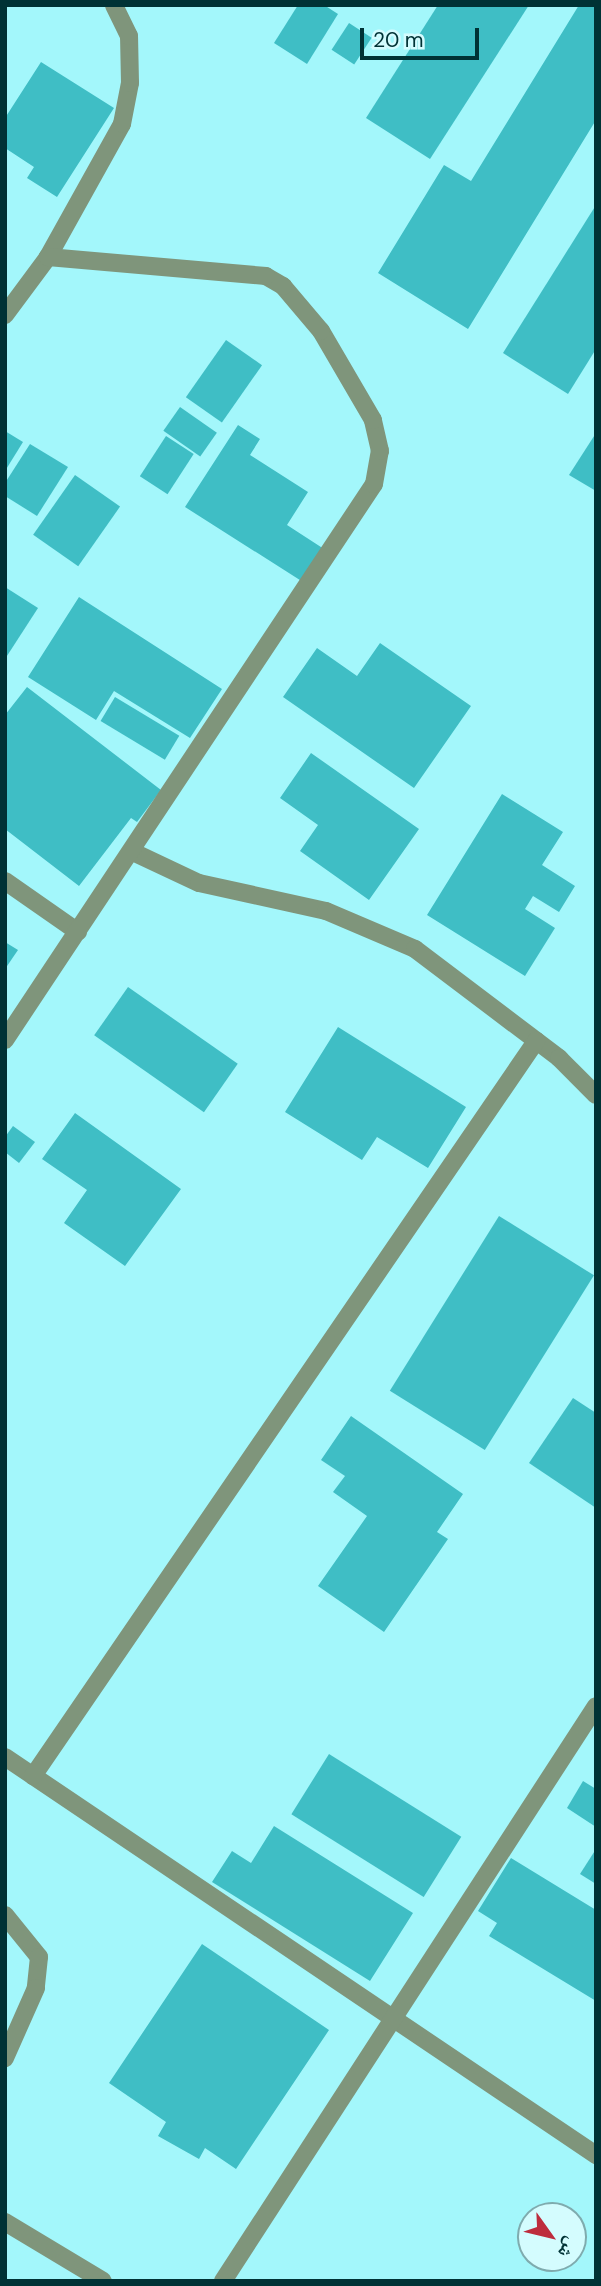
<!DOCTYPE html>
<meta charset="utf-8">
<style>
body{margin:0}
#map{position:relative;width:601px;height:2286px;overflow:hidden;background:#a3f7fb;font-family:"DM Sans","Noto Naskh Arabic",sans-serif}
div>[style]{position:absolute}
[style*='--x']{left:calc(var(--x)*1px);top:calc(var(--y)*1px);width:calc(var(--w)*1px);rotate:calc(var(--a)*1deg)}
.building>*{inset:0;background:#3fbec5;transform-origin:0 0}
.minor>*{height:18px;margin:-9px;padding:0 9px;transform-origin:9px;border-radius:9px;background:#7f957b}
span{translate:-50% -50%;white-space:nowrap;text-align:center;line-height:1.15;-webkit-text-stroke:7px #d4fcfe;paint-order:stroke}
.frame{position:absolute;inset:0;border:7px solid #003235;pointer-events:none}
.north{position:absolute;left:517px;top:2202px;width:70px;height:70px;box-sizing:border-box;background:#d4fcfe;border:2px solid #7fabae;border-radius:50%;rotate:124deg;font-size:19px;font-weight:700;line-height:28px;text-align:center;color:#003235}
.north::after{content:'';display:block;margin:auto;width:24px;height:32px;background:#bd2d3d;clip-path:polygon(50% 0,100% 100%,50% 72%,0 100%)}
.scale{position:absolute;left:360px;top:28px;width:119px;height:32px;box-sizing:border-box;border:4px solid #003235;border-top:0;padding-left:9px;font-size:21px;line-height:24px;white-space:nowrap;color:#003235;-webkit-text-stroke:5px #d4fcfe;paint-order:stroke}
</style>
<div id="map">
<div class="building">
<div style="clip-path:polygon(298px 5px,324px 5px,338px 14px,307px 64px,274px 43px)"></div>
<div style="clip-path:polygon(438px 5px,529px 5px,430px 159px,366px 118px)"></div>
<div style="clip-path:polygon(579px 5px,596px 5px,596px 120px,468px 329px,378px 273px,444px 165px,471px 181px)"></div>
<div style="left:349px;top:23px;width:27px;height:32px;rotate:33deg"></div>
<div style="clip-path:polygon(41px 62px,114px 108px,57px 197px,27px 178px,34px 167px,5px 148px,5px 118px)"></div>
<div style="clip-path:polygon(596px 205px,596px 349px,568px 394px,503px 353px)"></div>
<div style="left:226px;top:340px;width:44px;height:70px;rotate:35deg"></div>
<div style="left:180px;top:407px;width:45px;height:29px;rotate:35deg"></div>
<div style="clip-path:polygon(238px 425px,260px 439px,250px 455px,308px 492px,287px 525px,324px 549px,303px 582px,185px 507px)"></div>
<div style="clip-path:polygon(5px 431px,23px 442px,5px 471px)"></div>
<div style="clip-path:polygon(596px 433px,596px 491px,569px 475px)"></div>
<div style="left:166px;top:436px;width:33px;height:48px;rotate:33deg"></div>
<div style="clip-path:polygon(30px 444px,68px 467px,37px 516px,5px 496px,5px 483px)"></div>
<div style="left:75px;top:475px;width:55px;height:73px;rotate:35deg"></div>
<div style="clip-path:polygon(5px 587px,38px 608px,5px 659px)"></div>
<div style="clip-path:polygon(79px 597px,222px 689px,190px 738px,114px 691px,96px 720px,28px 677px)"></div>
<div style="clip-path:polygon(380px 643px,471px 706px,414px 788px,283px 697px,317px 648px,357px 676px)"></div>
<div style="clip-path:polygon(27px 687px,161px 790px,137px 822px,131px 818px,79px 886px,5px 829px,5px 715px)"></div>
<div style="left:115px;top:697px;width:75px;height:28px;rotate:31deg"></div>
<div style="clip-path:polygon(311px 753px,419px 829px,369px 900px,300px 851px,318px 825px,280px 798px)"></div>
<div style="clip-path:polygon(502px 794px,563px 832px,542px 865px,575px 886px,559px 912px,533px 896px,525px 909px,555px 928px,525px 976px,427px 915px)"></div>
<div style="clip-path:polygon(5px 942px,18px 950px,5px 969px)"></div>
<div style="left:128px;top:987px;width:134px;height:59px;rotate:35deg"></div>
<div style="clip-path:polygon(338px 1027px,466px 1107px,428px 1168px,377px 1137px,362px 1160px,285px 1112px)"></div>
<div style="clip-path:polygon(75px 1113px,181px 1189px,125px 1266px,64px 1223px,87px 1190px,42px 1159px)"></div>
<div style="clip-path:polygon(13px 1126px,35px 1142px,19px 1163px,5px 1152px,5px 1137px)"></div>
<div style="left:499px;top:1216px;width:112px;height:206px;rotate:32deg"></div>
<div style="clip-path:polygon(573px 1398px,596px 1413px,596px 1508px,529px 1463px)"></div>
<div style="clip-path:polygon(351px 1416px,463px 1494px,437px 1532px,448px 1539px,384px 1632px,318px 1586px,367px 1516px,333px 1492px,345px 1476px,321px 1460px)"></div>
<div style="left:329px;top:1754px;width:156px;height:71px;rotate:32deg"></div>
<div style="clip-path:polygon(583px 1781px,596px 1789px,596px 1827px,567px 1808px)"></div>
<div style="clip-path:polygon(274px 1826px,413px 1913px,370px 1981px,212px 1882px,232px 1851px,251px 1863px)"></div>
<div style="clip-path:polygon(596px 1849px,596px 1884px,580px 1874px)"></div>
<div style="clip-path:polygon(511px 1858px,596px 1910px,596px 2001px,489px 1936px,497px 1923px,478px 1911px)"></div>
<div style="clip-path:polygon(202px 1944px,329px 2030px,236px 2169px,205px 2148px,199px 2159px,158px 2136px,166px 2122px,109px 2083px)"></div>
</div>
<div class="minor">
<div style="--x:5;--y:315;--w:72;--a:-53.4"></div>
<div style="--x:48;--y:257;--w:152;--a:-60.9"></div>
<div style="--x:122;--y:124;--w:42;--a:-79"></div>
<div style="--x:130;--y:83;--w:47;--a:-91.2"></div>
<div style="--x:129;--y:36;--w:34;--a:-116"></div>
<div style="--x:133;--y:852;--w:73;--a:25.2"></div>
<div style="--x:199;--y:883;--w:130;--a:12.4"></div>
<div style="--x:326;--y:911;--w:97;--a:23.1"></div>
<div style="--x:415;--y:949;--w:181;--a:37.1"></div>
<div style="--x:559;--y:1058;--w:52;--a:45"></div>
<div style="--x:5;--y:881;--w:89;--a:34.9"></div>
<div style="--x:5;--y:1040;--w:667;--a:-56.43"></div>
<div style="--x:374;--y:484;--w:34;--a:-80"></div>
<div style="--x:380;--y:451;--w:32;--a:-103"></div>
<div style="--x:373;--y:420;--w:103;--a:-120.3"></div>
<div style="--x:321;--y:331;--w:59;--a:-130.2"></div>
<div style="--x:283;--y:286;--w:20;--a:-150"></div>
<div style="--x:266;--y:276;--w:219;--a:-175"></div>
<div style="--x:5;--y:1757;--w:713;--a:33.96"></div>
<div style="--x:33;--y:1776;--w:891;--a:-55.61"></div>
<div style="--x:5;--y:1915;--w:54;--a:51"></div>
<div style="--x:39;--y:1957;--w:31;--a:96"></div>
<div style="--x:36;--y:1988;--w:77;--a:113.9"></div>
<div style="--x:5;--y:2222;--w:114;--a:31"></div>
<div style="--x:223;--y:2281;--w:685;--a:-57.03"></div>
</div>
<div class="frame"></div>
<div class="north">ش</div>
<div class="scale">20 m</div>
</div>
